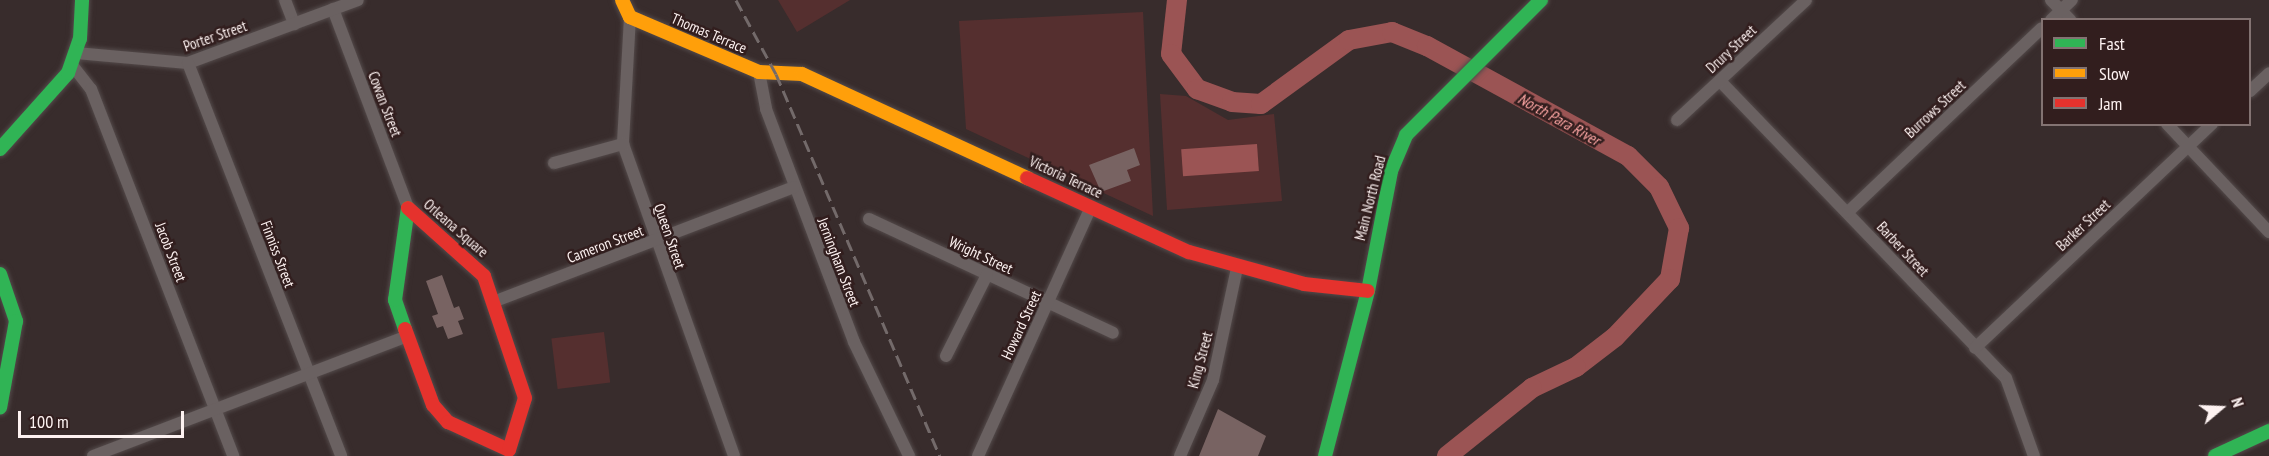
<!DOCTYPE html>
<style>
body{margin:0}
#map{position:relative;width:2269px;height:456px;overflow:hidden;background:#382c2c;font-family:"PT Sans Narrow",sans-serif}
div>[style]{position:absolute}
[style*='--x']{left:calc(var(--x)*1px);top:calc(var(--y)*1px);width:calc(var(--w)*1px);rotate:calc(var(--a)*1deg)}
.green>*{inset:0;background:#552f2f;transform-origin:0 0}
.water>*{inset:0;background:#9b5454;transform-origin:0 0}
.river>*{height:20px;margin:-10px;padding:0 10px;transform-origin:10px;border-radius:10px;background:#9b5454}
.building>*{inset:0;background:#786362}
.roads{filter:drop-shadow(0 0 2px #534a4a) drop-shadow(0 0 2px #534a4a)}
.street>*{height:12px;margin:-6px;padding:0 6px;transform-origin:6px;border-radius:6px;background:#6a6161}
.fast>*{height:14px;margin:-7px;padding:0 7px;transform-origin:7px;border-radius:7px;background:#30b455}
.slow>*{height:14px;margin:-7px;padding:0 7px;transform-origin:7px;border-radius:7px;background:#ff9f0a}
.jam>*{height:14px;margin:-7px;padding:0 7px;transform-origin:7px;border-radius:7px;background:#e5322d}
.rail>*{height:3px;margin-top:-1.5px;transform-origin:0;background:repeating-linear-gradient(90deg,#736a6a 0 12px,transparent 0 18px)}
span{translate:-50% -50%;white-space:nowrap;text-align:center;line-height:1.15;-webkit-text-stroke:5px #321e1e;paint-order:stroke}
.street-label{font-size:15px;color:#fdf2f1}
.water-label{font-size:16px;color:#fea6a4;font-style:italic}
.legend{position:absolute;left:2041px;top:18px;width:210px;height:108px;box-sizing:border-box;background:#321e1e;border:2px solid #837372;margin:0;padding:8px 10px;list-style:none;font-size:18px;color:#fdf2f1}
.legend li{display:flex;align-items:center;gap:12px;height:30px}
.legend b{width:30px;border:2px solid #837372}
.north{position:absolute;left:2191px;top:378px;width:60px;height:60px;-webkit-text-stroke:4px #321e1e;paint-order:stroke;rotate:71deg;font-size:16px;font-weight:700;line-height:24px;text-align:center;color:#fdf2f1}
.north::after{content:'';display:block;margin:auto;width:21px;height:27px;background:#fdf2f1;clip-path:polygon(50% 0,100% 100%,50% 72%,0 100%)}
.scale{position:absolute;left:18px;top:411px;width:166px;height:27px;box-sizing:border-box;border:3px solid #fdf2f1;border-top:0;padding-left:8px;font-size:18px;line-height:21px;white-space:nowrap;color:#fdf2f1;-webkit-text-stroke:4px #321e1e;paint-order:stroke}
</style>
<div id="map">
<div class="green">
<div style="clip-path:polygon(778px 0,850px 0,797px 32px)"></div>
<div style="clip-path:polygon(1143px 12px,1153px 216px,966px 129px,959px 21px)"></div>
<div style="clip-path:polygon(1160px 94px,1186px 96px,1228px 120px,1274px 114px,1282px 201px,1167px 210px)"></div>
<div style="left:604px;top:332px;width:51px;height:53px;rotate:83deg"></div>
</div>
<div class="water">
<div style="left:1257px;top:144px;width:27px;height:76px;rotate:86deg"></div>
</div>
<div class="river">
<div style="--x:1177;--y:0;--w:54;--a:96.3"></div>
<div style="--x:1171;--y:54;--w:44;--a:53.4"></div>
<div style="--x:1197;--y:89;--w:37;--a:20"></div>
<div style="--x:1232;--y:102;--w:29;--a:4"></div>
<div style="--x:1261;--y:104;--w:109;--a:-36"></div>
<div style="--x:1349;--y:40;--w:44;--a:-10.5"></div>
<div style="--x:1392;--y:32;--w:38;--a:22"></div>
<div style="--x:1427;--y:46;--w:229;--a:28.7"></div>
<div style="--x:1628;--y:156;--w:44;--a:45"></div>
<div style="--x:1659;--y:187;--w:46;--a:64"></div>
<div style="--x:1679;--y:228;--w:52;--a:100"></div>
<div style="--x:1670;--y:279;--w:80;--a:133.5"></div>
<div style="--x:1615;--y:337;--w:49;--a:142.4"></div>
<div style="--x:1576;--y:367;--w:49;--a:154.5"></div>
<div style="--x:1532;--y:388;--w:109;--a:141.3"></div>
</div>
<div class="building">
<div style="clip-path:polygon(1134px 148px,1140px 165px,1127px 170px,1131px 181px,1101px 192px,1089px 165px)"></div>
<div style="clip-path:polygon(442px 275px,454px 308px,459px 306px,464px 319px,458px 321px,463px 334px,448px 339px,443px 326px,437px 328px,432px 316px,438px 314px,426px 281px)"></div>
<div style="clip-path:polygon(1218px 409px,1266px 436px,1258px 456px,1199px 456px)"></div>
</div>
<div class="roads">
<div class="street">
<div style="--x:285;--y:0;--w:26;--a:69"></div>
<div style="--x:2051;--y:0;--w:28;--a:46"></div>
<div style="--x:333;--y:9;--w:213;--a:69.3"></div>
<div style="--x:630;--y:17;--w:127;--a:93.2"></div>
<div style="--x:623;--y:144;--w:331;--a:70.4"></div>
<div style="--x:2051;--y:20;--w:29;--a:-44"></div>
<div style="--x:76;--y:53;--w:112;--a:5.1"></div>
<div style="--x:188;--y:63;--w:181;--a:-20.3"></div>
<div style="--x:188;--y:63;--w:422;--a:68.7"></div>
<div style="--x:72;--y:65;--w:31;--a:52"></div>
<div style="--x:91;--y:89;--w:394;--a:68.8"></div>
<div style="--x:759;--y:72;--w:38;--a:79"></div>
<div style="--x:766;--y:109;--w:249;--a:69.3"></div>
<div style="--x:854;--y:342;--w:127;--a:64.2"></div>
<div style="--x:1720;--y:81;--w:412;--a:46.1"></div>
<div style="--x:2006;--y:378;--w:83;--a:70.3"></div>
<div style="--x:2250;--y:91;--w:26;--a:-43"></div>
<div style="--x:1677;--y:120;--w:176;--a:-42.9"></div>
<div style="--x:2167;--y:124;--w:149;--a:46.6"></div>
<div style="--x:554;--y:163;--w:72;--a:-15.4"></div>
<div style="--x:1848;--y:212;--w:267;--a:-43.5"></div>
<div style="--x:869;--y:219;--w:269;--a:25"></div>
<div style="--x:493;--y:302;--w:322;--a:-20.9"></div>
<div style="--x:1975;--y:348;--w:326;--a:-43.4"></div>
<div style="--x:946;--y:356;--w:91;--a:-63.2"></div>
<div style="--x:93;--y:456;--w:337;--a:-20.9"></div>
<div style="--x:978;--y:456;--w:273;--a:-65.6"></div>
<div style="--x:1180;--y:456;--w:83;--a:-66.5"></div>
<div style="--x:1213;--y:380;--w:115;--a:-77.9"></div>
</div>
<div class="fast">
<div style="--x:0;--y:149;--w:102;--a:-48.2"></div>
<div style="--x:68;--y:73;--w:36;--a:-71"></div>
<div style="--x:80;--y:39;--w:39;--a:-87"></div>
<div style="--x:0;--y:274;--w:50;--a:71.2"></div>
<div style="--x:16;--y:321;--w:88;--a:100.4"></div>
<div style="--x:405;--y:329;--w:31;--a:-109"></div>
<div style="--x:395;--y:300;--w:93;--a:-82"></div>
<div style="--x:1325;--y:456;--w:171;--a:-75.4"></div>
<div style="--x:1368;--y:291;--w:122;--a:-79.1"></div>
<div style="--x:1391;--y:171;--w:39;--a:-67"></div>
<div style="--x:1406;--y:135;--w:191;--a:-45"></div>
<div style="--x:2215;--y:456;--w:60;--a:-24.8"></div>
</div>
<div class="slow">
<div style="--x:622;--y:0;--w:19;--a:65"></div>
<div style="--x:630;--y:17;--w:140;--a:23.1"></div>
<div style="--x:759;--y:72;--w:43;--a:2.7"></div>
<div style="--x:802;--y:74;--w:248;--a:24.8"></div>
</div>
<div class="jam">
<div style="--x:1027;--y:178;--w:178;--a:24.6"></div>
<div style="--x:1189;--y:252;--w:119;--a:15.5"></div>
<div style="--x:1304;--y:284;--w:64;--a:6.2"></div>
<div style="--x:405;--y:329;--w:81;--a:69.8"></div>
<div style="--x:433;--y:405;--w:23;--a:49"></div>
<div style="--x:448;--y:422;--w:67;--a:24.7"></div>
<div style="--x:509;--y:450;--w:54;--a:-72.9"></div>
<div style="--x:525;--y:398;--w:129;--a:-108.6"></div>
<div style="--x:484;--y:276;--w:102;--a:-138.2"></div>
</div>
</div>
<div class="rail">
<div style="--x:736;--y:0;--w:84;--a:61.6"></div>
<div style="--x:776;--y:74;--w:416;--a:66.8"></div>
</div>
<div class="street-label">
<span style="left:709px;top:33px;rotate:23deg">Thomas Terrace</span>
<span style="left:215px;top:36px;rotate:-19deg">Porter Street</span>
<span style="left:1731px;top:49px;rotate:-43deg">Drury Street</span>
<span style="left:385px;top:104px;rotate:69deg">Cowan Street</span>
<span style="left:1935px;top:109px;rotate:-43deg">Burrows Street</span>
<span style="left:1066px;top:177px;rotate:25deg">Victoria Terrace</span>
<span style="left:1370px;top:198px;rotate:-76deg">Main North Road</span>
<span style="left:2083px;top:225px;rotate:-43deg">Barker Street</span>
<span style="left:456px;top:228px;rotate:41deg">Orleana Square</span>
<span style="left:670px;top:236px;rotate:71deg">Queen Street</span>
<span style="left:605px;top:244px;rotate:-21deg">Cameron Street</span>
<span style="left:1903px;top:249px;rotate:47deg">Barber Street</span>
<span style="left:171px;top:252px;rotate:69deg">Jacob Street</span>
<span style="left:278px;top:254px;rotate:69deg">Finniss Street</span>
<span style="left:981px;top:255px;rotate:25deg">Wright Street</span>
<span style="left:839px;top:262px;rotate:69deg">Jerningham Street</span>
<span style="left:1021px;top:325px;rotate:-65deg">Howard Street</span>
<span style="left:1200px;top:360px;rotate:-75deg">King Street</span>
</div>
<div class="water-label">
<span style="left:1559px;top:119px;rotate:29deg">North Para River</span>
</div>
<ul class="legend">
<li><b style="height:8px;background:#30b455"></b>Fast</li>
<li><b style="height:8px;background:#ff9f0a"></b>Slow</li>
<li><b style="height:8px;background:#e5322d"></b>Jam</li>
</ul>
<div class="north">N</div>
<div class="scale">100 m</div>
</div>
